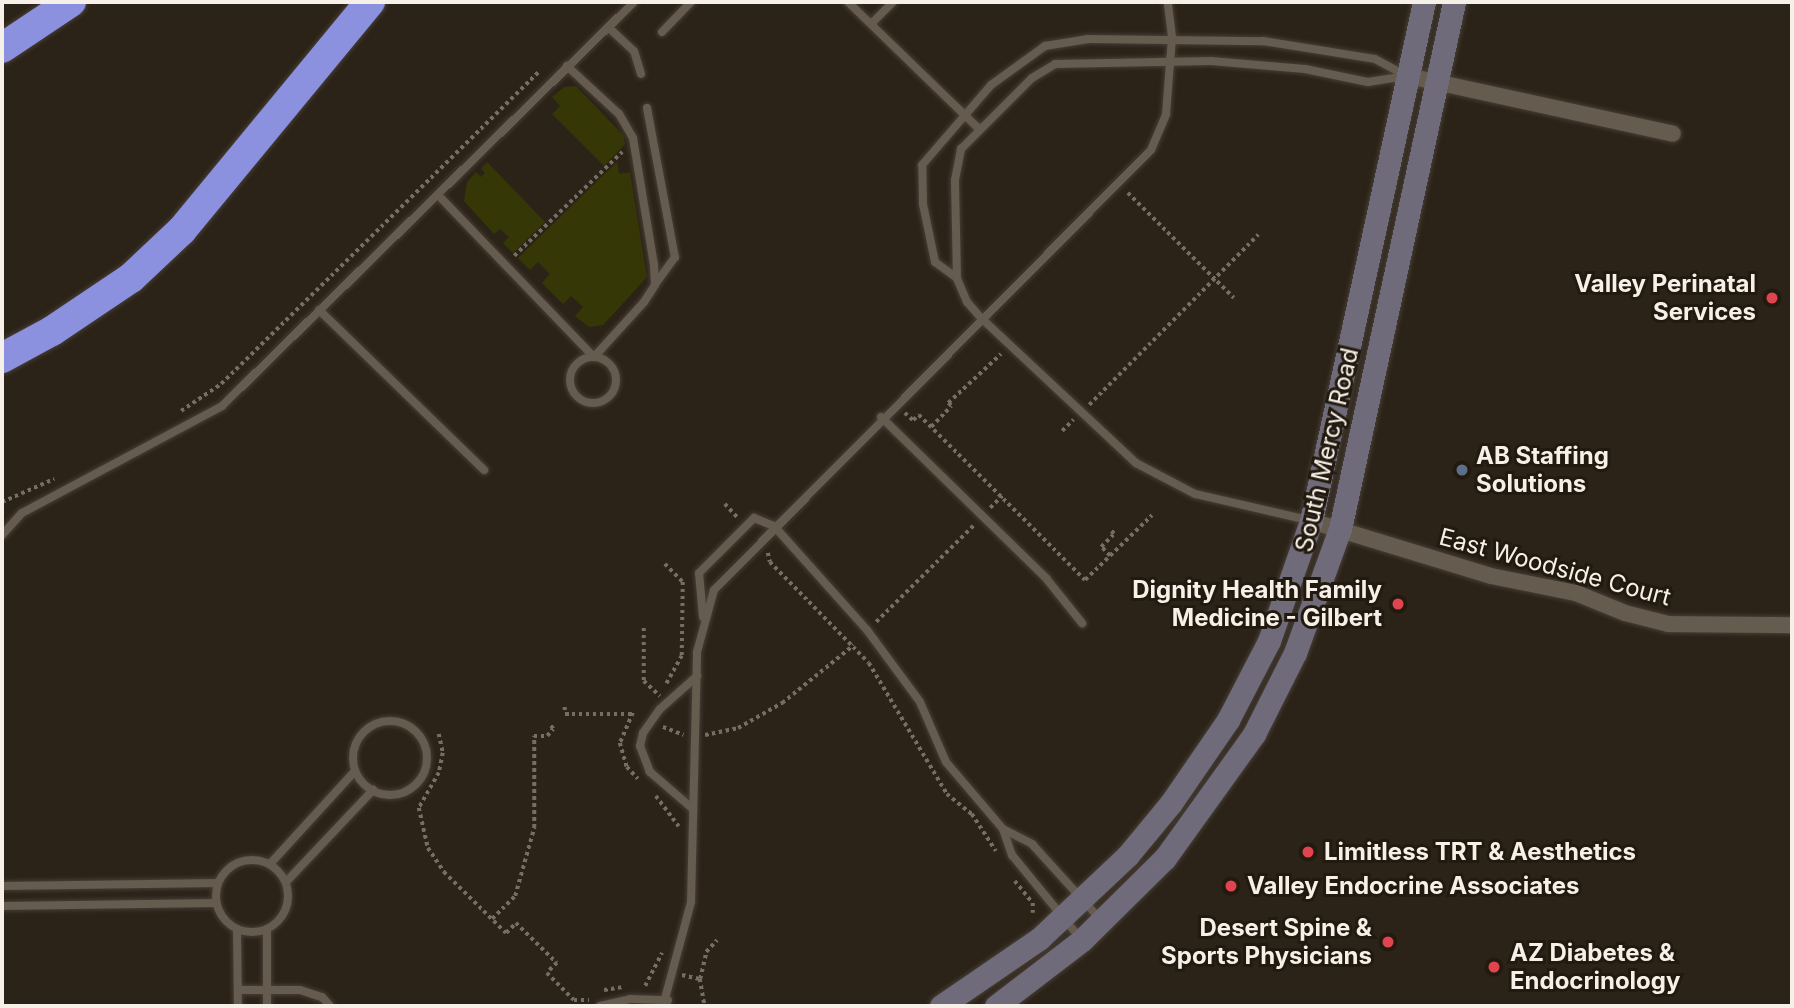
<!DOCTYPE html>
<style>
body{margin:0}
#map{position:relative;width:1794px;height:1008px;overflow:hidden;background:#2c2318;font-family:Inter,sans-serif}
div>[style]{position:absolute}
[style*='--x']{left:calc(var(--x)*1px);top:calc(var(--y)*1px);width:calc(var(--w)*1px);rotate:calc(var(--a)*1deg)}
.green>*{inset:0;background:#363707}
.path>*{height:3.5px;margin-top:-1.75px;transform-origin:0;background:repeating-linear-gradient(90deg,#766e65 0 3.5px,transparent 0 7px)}
.roads{filter:drop-shadow(0 0 2px #463e36) drop-shadow(0 0 2px #463e36)}
.lane>*{height:8px;margin:-4px;padding:0 4px;transform-origin:4px;border-radius:4px;background:#655b4e}
.lane>.ring{margin:-4px;padding:0;box-sizing:content-box;background:none;border:8px solid #655b4e;border-radius:50%}
.street>*{height:16px;margin:-8px;padding:0 8px;transform-origin:8px;border-radius:8px;background:#655b4e}
.secondary>*{height:23px;margin:-11.5px;padding:0 11.5px;transform-origin:11.5px;border-radius:11.5px;background:#706b7a}
.highway>*{height:30px;margin:-15px;padding:0 15px;transform-origin:15px;border-radius:15px;background:#8b90df}
.dots>*{width:19px;height:19px;translate:-50% -50%;box-sizing:border-box;border:4px solid #221a0f;border-radius:50%}
span{translate:-50% -50%;white-space:nowrap;text-align:center;line-height:1.15;-webkit-text-stroke:6px #221a0f;paint-order:stroke}
.poi-label{font-size:24px;color:#f6f0e9;font-weight:700}
.right{translate:-100% -50%;text-align:right}
.left{translate:0 -50%;text-align:left}
.street-label{font-size:24px;color:#f6f0e9}
.frame{position:absolute;inset:0;border:4px solid #f6f0e9;pointer-events:none}
</style>
<div id="map">
<div class="green">
<div style="clip-path:polygon(576px 86px,624px 136px,625px 144px,604px 166px,552px 114px,560px 106px,552px 97px,564px 87px)"></div>
<div style="clip-path:polygon(487px 162px,545px 222px,513px 253px,503px 243px,509px 237px,500px 229px,494px 234px,464px 201px,467px 182px,476px 172px,481px 177px,485px 173px,481px 168px)"></div>
<div style="clip-path:polygon(617px 162px,619px 174px,630px 172px,647px 277px,603px 325px,589px 327px,575px 316px,583px 307px,571px 296px,563px 304px,542px 283px,550px 274px,538px 262px,530px 270px,518px 258px)"></div>
</div>
<div class="path">
<div style="--x:1128;--y:193;--w:149;--a:44.7"></div>
<div style="--x:514;--y:256;--w:150;--a:-43.9"></div>
<div style="--x:1089;--y:405;--w:240;--a:-45.2"></div>
<div style="--x:181;--y:411;--w:48;--a:-34"></div>
<div style="--x:221;--y:384;--w:445;--a:-44.5"></div>
<div style="--x:905;--y:413;--w:11;--a:41"></div>
<div style="--x:913;--y:420;--w:8;--a:-40"></div>
<div style="--x:919;--y:415;--w:234;--a:44.8"></div>
<div style="--x:1085;--y:580;--w:93;--a:-44.1"></div>
<div style="--x:931;--y:427;--w:29;--a:-46"></div>
<div style="--x:951;--y:406;--w:4;--a:-135"></div>
<div style="--x:948;--y:403;--w:72;--a:-42.8"></div>
<div style="--x:1062;--y:431;--w:16;--a:-45"></div>
<div style="--x:2;--y:502;--w:57;--a:-23.9"></div>
<div style="--x:725;--y:504;--w:19;--a:47"></div>
<div style="--x:990;--y:508;--w:18;--a:-45"></div>
<div style="--x:768;--y:553;--w:9;--a:77"></div>
<div style="--x:770;--y:562;--w:141;--a:45.6"></div>
<div style="--x:869;--y:663;--w:152;--a:59.2"></div>
<div style="--x:947;--y:794;--w:32;--a:39"></div>
<div style="--x:972;--y:814;--w:44;--a:57"></div>
<div style="--x:1110;--y:556;--w:13;--a:-135"></div>
<div style="--x:1101;--y:547;--w:18;--a:-45"></div>
<div style="--x:1114;--y:534;--w:4;--a:-135"></div>
<div style="--x:665;--y:564;--w:25;--a:45"></div>
<div style="--x:683;--y:582;--w:74;--a:90.8"></div>
<div style="--x:682;--y:656;--w:33;--a:119"></div>
<div style="--x:876;--y:622;--w:139;--a:-44.7"></div>
<div style="--x:644;--y:628;--w:53;--a:90"></div>
<div style="--x:644;--y:681;--w:22;--a:43"></div>
<div style="--x:565;--y:707;--w:7;--a:90"></div>
<div style="--x:565;--y:714;--w:67;--a:0"></div>
<div style="--x:633;--y:713;--w:33;--a:113"></div>
<div style="--x:620;--y:743;--w:25;--a:74"></div>
<div style="--x:627;--y:767;--w:16;--a:47"></div>
<div style="--x:663;--y:727;--w:22;--a:21"></div>
<div style="--x:439;--y:734;--w:19;--a:78"></div>
<div style="--x:443;--y:753;--w:20;--a:101"></div>
<div style="--x:439;--y:773;--w:40;--a:119.7"></div>
<div style="--x:419;--y:808;--w:41;--a:77.3"></div>
<div style="--x:428;--y:848;--w:29;--a:56"></div>
<div style="--x:444;--y:872;--w:87;--a:44.5"></div>
<div style="--x:506;--y:933;--w:14;--a:-45"></div>
<div style="--x:516;--y:923;--w:57;--a:44.3"></div>
<div style="--x:557;--y:963;--w:14;--a:135"></div>
<div style="--x:547;--y:973;--w:38;--a:45"></div>
<div style="--x:574;--y:1000;--w:15;--a:0"></div>
<div style="--x:705;--y:735;--w:34;--a:-12"></div>
<div style="--x:738;--y:728;--w:51;--a:-29.6"></div>
<div style="--x:782;--y:703;--w:92;--a:-38.9"></div>
<div style="--x:656;--y:796;--w:38;--a:53"></div>
<div style="--x:1015;--y:881;--w:28;--a:51"></div>
<div style="--x:1033;--y:903;--w:10;--a:90"></div>
<div style="--x:492;--y:919;--w:33;--a:-45"></div>
<div style="--x:515;--y:896;--w:71;--a:-74.4"></div>
<div style="--x:534;--y:828;--w:92;--a:-90"></div>
<div style="--x:534;--y:736;--w:13;--a:0"></div>
<div style="--x:547;--y:736;--w:9;--a:-49"></div>
<div style="--x:553;--y:729;--w:5;--a:-127"></div>
<div style="--x:682;--y:975;--w:18;--a:13"></div>
<div style="--x:700;--y:979;--w:27;--a:80"></div>
<div style="--x:700;--y:979;--w:28;--a:-77"></div>
<div style="--x:706;--y:952;--w:16;--a:-47"></div>
<div style="--x:645;--y:986;--w:37;--a:-63"></div>
<div style="--x:604;--y:990;--w:20;--a:-9"></div>
</div>
<div class="roads">
<div class="lane">
<div style="--x:848;--y:2;--w:182;--a:44.1"></div>
<div style="--x:872;--y:23;--w:30;--a:-45"></div>
<div style="--x:608;--y:27;--w:35;--a:43"></div>
<div style="--x:634;--y:51;--w:24;--a:73"></div>
<div style="--x:662;--y:32;--w:42;--a:-46"></div>
<div style="--x:647;--y:108;--w:152;--a:79.4"></div>
<div style="--x:675;--y:257;--w:34;--a:126"></div>
<div style="--x:439;--y:196;--w:223;--a:46.1"></div>
<div style="--x:594;--y:357;--w:74;--a:-47.7"></div>
<div style="--x:644;--y:302;--w:20;--a:-57"></div>
<div style="--x:655;--y:285;--w:20;--a:-93"></div>
<div style="--x:654;--y:265;--w:129;--a:-99.4"></div>
<div style="--x:633;--y:138;--w:28;--a:-120"></div>
<div style="--x:619;--y:114;--w:71;--a:-137.3"></div>
<div style="--x:957;--y:278;--w:27;--a:-144"></div>
<div style="--x:935;--y:262;--w:59;--a:-101.7"></div>
<div style="--x:923;--y:204;--w:39;--a:-91"></div>
<div style="--x:922;--y:165;--w:106;--a:-49.2"></div>
<div style="--x:991;--y:85;--w:67;--a:-35.8"></div>
<div style="--x:1045;--y:46;--w:44;--a:-9.2"></div>
<div style="--x:1088;--y:39;--w:175;--a:0.7"></div>
<div style="--x:1263;--y:41;--w:113;--a:9.1"></div>
<div style="--x:1375;--y:59;--w:34;--a:28"></div>
<div style="--x:319;--y:310;--w:230;--a:44.1"></div>
<div class="ring" style="left:570px;top:357px;width:38px;height:38px"></div>
<div style="--x:881;--y:417;--w:231;--a:44.3"></div>
<div style="--x:1046;--y:578;--w:58;--a:51.3"></div>
<div style="--x:1308;--y:520;--w:116;--a:-167"></div>
<div style="--x:1195;--y:494;--w:67;--a:-152.3"></div>
<div style="--x:1136;--y:463;--w:212;--a:-136.9"></div>
<div style="--x:981;--y:318;--w:21;--a:-131"></div>
<div style="--x:967;--y:302;--w:26;--a:-113"></div>
<div style="--x:957;--y:278;--w:98;--a:-91.2"></div>
<div style="--x:955;--y:180;--w:32;--a:-79"></div>
<div style="--x:961;--y:149;--w:100;--a:-45"></div>
<div style="--x:1032;--y:78;--w:27;--a:-31"></div>
<div style="--x:1055;--y:64;--w:156;--a:-1.1"></div>
<div style="--x:1211;--y:61;--w:94;--a:4.9"></div>
<div style="--x:1305;--y:69;--w:64;--a:11.7"></div>
<div style="--x:1368;--y:82;--w:36;--a:-9"></div>
<div style="--x:2;--y:535;--w:30;--a:-48"></div>
<div style="--x:22;--y:513;--w:227;--a:-28.1"></div>
<div style="--x:222;--y:406;--w:577;--a:-44.44"></div>
<div style="--x:703;--y:617;--w:44;--a:-95.2"></div>
<div style="--x:699;--y:573;--w:78;--a:-45"></div>
<div style="--x:754;--y:518;--w:22;--a:22"></div>
<div style="--x:774;--y:526;--w:140;--a:48.2"></div>
<div style="--x:867;--y:630;--w:89;--a:53.6"></div>
<div style="--x:920;--y:702;--w:65;--a:66.6"></div>
<div style="--x:946;--y:762;--w:88;--a:49.6"></div>
<div style="--x:1003;--y:829;--w:28;--a:71"></div>
<div style="--x:1012;--y:855;--w:107;--a:50.7"></div>
<div class="ring" style="left:353px;top:721px;width:66px;height:66px"></div>
<div style="--x:693;--y:809;--w:57;--a:-139.3"></div>
<div style="--x:650;--y:772;--w:28;--a:-111"></div>
<div style="--x:640;--y:746;--w:13;--a:-77"></div>
<div style="--x:643;--y:733;--w:29;--a:-55"></div>
<div style="--x:660;--y:709;--w:50;--a:-41.7"></div>
<div style="--x:1003;--y:829;--w:33;--a:27"></div>
<div style="--x:1032;--y:844;--w:101;--a:47.8"></div>
<div class="ring" style="left:216px;top:860px;width:64px;height:64px"></div>
<div style="--x:270;--y:864;--w:126;--a:-47.6"></div>
<div style="--x:286;--y:882;--w:127;--a:-46.6"></div>
<div style="--x:2;--y:886;--w:216;--a:-0.8"></div>
<div style="--x:2;--y:906;--w:214;--a:-0.8"></div>
<div style="--x:237;--y:929;--w:77;--a:89.3"></div>
<div style="--x:238;--y:990;--w:62;--a:0"></div>
<div style="--x:300;--y:990;--w:23;--a:18"></div>
<div style="--x:322;--y:997;--w:12;--a:48"></div>
<div style="--x:267;--y:1006;--w:77;--a:-90"></div>
<div style="--x:600;--y:1006;--w:31;--a:-13"></div>
<div style="--x:630;--y:999;--w:38;--a:2"></div>
<div style="--x:663;--y:1006;--w:108;--a:-74.9"></div>
<div style="--x:691;--y:902;--w:250;--a:-88.6"></div>
<div style="--x:697;--y:652;--w:64;--a:-74.7"></div>
<div style="--x:714;--y:590;--w:620;--a:-45.2"></div>
<div style="--x:1151;--y:150;--w:39;--a:-67"></div>
<div style="--x:1166;--y:114;--w:77;--a:-85.5"></div>
<div style="--x:1172;--y:37;--w:35;--a:-97"></div>
</div>
<div class="street">
<div style="--x:1408;--y:76;--w:271;--a:12.3"></div>
<div style="--x:1311;--y:521;--w:188;--a:17"></div>
<div style="--x:1491;--y:576;--w:87;--a:11.3"></div>
<div style="--x:1576;--y:593;--w:53;--a:22.2"></div>
<div style="--x:1625;--y:613;--w:44;--a:14.3"></div>
<div style="--x:1668;--y:624;--w:124;--a:0.5"></div>
</div>
<div class="secondary">
<div style="--x:941;--y:1006;--w:119;--a:-34.4"></div>
<div style="--x:1039;--y:939;--w:122;--a:-43.3"></div>
<div style="--x:1128;--y:855;--w:67;--a:-50.4"></div>
<div style="--x:1171;--y:803;--w:101;--a:-55.5"></div>
<div style="--x:1228;--y:720;--w:89;--a:-62.6"></div>
<div style="--x:1269;--y:641;--w:127;--a:-70.7"></div>
<div style="--x:1311;--y:521;--w:531;--a:-77.72"></div>
<div style="--x:996;--y:1006;--w:108;--a:-37.5"></div>
<div style="--x:1082;--y:940;--w:117;--a:-44.7"></div>
<div style="--x:1165;--y:858;--w:153;--a:-54.3"></div>
<div style="--x:1254;--y:734;--w:91;--a:-63.2"></div>
<div style="--x:1295;--y:653;--w:132;--a:-70.1"></div>
<div style="--x:1340;--y:529;--w:539;--a:-77.79"></div>
</div>
<div class="highway">
<div style="--x:2;--y:48;--w:83;--a:-33.7"></div>
<div style="--x:2;--y:358;--w:57;--a:-28.4"></div>
<div style="--x:52;--y:331;--w:95;--a:-33.9"></div>
<div style="--x:131;--y:278;--w:70;--a:-43.3"></div>
<div style="--x:182;--y:230;--w:296;--a:-50.5"></div>
</div>
</div>
<div class="dots">
<div style="left:1772px;top:298px;background:#e0444e"></div>
<div style="left:1462px;top:470px;background:#5c6f8a"></div>
<div style="left:1398px;top:604px;background:#e0444e"></div>
<div style="left:1308px;top:852px;background:#e0444e"></div>
<div style="left:1231px;top:886px;background:#e0444e"></div>
<div style="left:1388px;top:942px;background:#e0444e"></div>
<div style="left:1494px;top:967px;background:#e0444e"></div>
</div>
<div class="poi-label">
<span class="right" style="left:1756px;top:298px">Valley Perinatal<br>Services</span>
<span class="left" style="left:1476px;top:470px">AB Staffing<br>Solutions</span>
<span class="right" style="left:1382px;top:604px">Dignity Health Family<br>Medicine - Gilbert</span>
<span class="left" style="left:1324px;top:852px">Limitless TRT &amp; Aesthetics</span>
<span class="left" style="left:1247px;top:886px">Valley Endocrine Associates</span>
<span class="right" style="left:1372px;top:942px">Desert Spine &amp;<br>Sports Physicians</span>
<span class="left" style="left:1510px;top:967px">AZ Diabetes &amp;<br>Endocrinology</span>
</div>
<div class="street-label">
<span style="left:1327px;top:450px;rotate:-77deg">South Mercy Road</span>
<span style="left:1555px;top:567px;rotate:15deg">East Woodside Court</span>
</div>
<div class="frame"></div>
</div>
